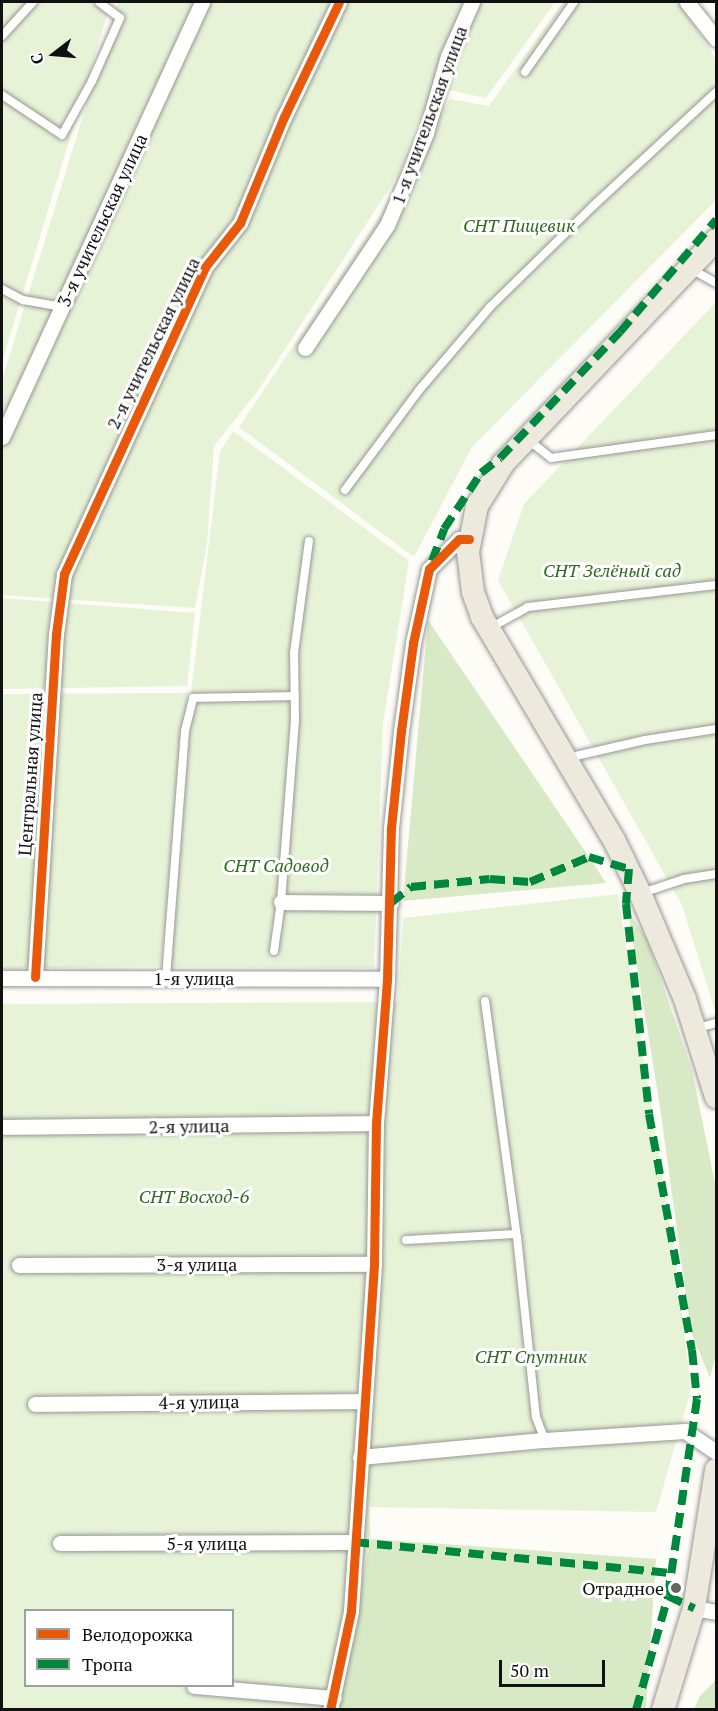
<!DOCTYPE html>
<meta charset="utf-8">
<style>
body{margin:0}
#map{position:relative;width:718px;height:1711px;overflow:hidden;background:#fdfcf7;font-family:"PT Serif",serif}
div>[style]{position:absolute}
[style*='--x']{left:calc(var(--x)*1px);top:calc(var(--y)*1px);width:calc(var(--w)*1px);rotate:calc(var(--a)*1deg)}
.green>*{inset:0;background:#e7f3d7}
.forest>*{inset:0;background:#d8eac5}
.roads{filter:drop-shadow(0 0 2px #979795) drop-shadow(0 0 2px #979795)}
.service>*{height:8px;margin:-4px;padding:0 4px;transform-origin:4px;border-radius:4px;background:#fffffe}
.minor>*{height:15px;margin:-7.5px;padding:0 7.5px;transform-origin:7.5px;border-radius:7.5px;background:#fffffe}
.primary>*{height:22px;margin:-11px;padding:0 11px;transform-origin:11px;border-radius:11px;background:#ede9dc}
.quiet>*{height:8px;margin-top:-4px;transform-origin:0;background:repeating-linear-gradient(90deg,#00873e 0 15px,transparent 0 23px)}
.cycleway>*{height:9px;margin:-4.5px;padding:0 4.5px;transform-origin:4.5px;border-radius:4.5px;background:#e8590c}
.dots>*{width:16px;height:16px;translate:-50% -50%;box-sizing:border-box;border:3px solid #fff;border-radius:50%}
span{translate:-50% -50%;white-space:nowrap;text-align:center;line-height:1.15;-webkit-text-stroke:6px #fff;paint-order:stroke}
.street-label{font-size:18px;color:#111}
.park-label{font-size:18px;color:#2f6b1f;font-style:italic}
.poi-label{font-size:18px;color:#111}
.right{translate:-100% -50%;text-align:right}
.frame{position:absolute;inset:0;border:3px solid #111;pointer-events:none}
.legend{position:absolute;left:24px;top:1609px;width:210px;height:78px;box-sizing:border-box;background:#fff;border:2px solid #a0a0a0;margin:0;padding:8px 10px;list-style:none;font-size:18px;color:#111}
.legend li{display:flex;align-items:center;gap:12px;height:30px}
.legend b{width:30px;border:2px solid #a0a0a0}
.north{position:absolute;left:24px;top:24px;width:60px;height:60px;-webkit-text-stroke:4px #fff;paint-order:stroke;rotate:254deg;font-size:16px;font-weight:700;line-height:24px;text-align:center;color:#111}
.north::after{content:'';display:block;margin:auto;width:21px;height:27px;background:#111;clip-path:polygon(50% 0,100% 100%,50% 72%,0 100%)}
.scale{position:absolute;left:499px;top:1660px;width:106px;height:27px;box-sizing:border-box;border:3px solid #111;border-top:0;padding-left:8px;font-size:18px;line-height:21px;white-space:nowrap;color:#111;-webkit-text-stroke:4px #fff;paint-order:stroke}
</style>
<div id="map">
<div class="green">
<div style="clip-path:polygon(2px 2px,111px 2px,2px 362px)"></div>
<div style="clip-path:polygon(118px 2px,555px 2px,486px 98px,444px 89px,389px 189px,257px 392px,214px 446px,207px 544px,195px 608px,2px 595px,2px 380px)"></div>
<div style="clip-path:polygon(563px 2px,679px 2px,716px 59px,716px 200px,472px 447px,414px 557px,239px 427px,399px 187px,450px 99px,489px 106px)"></div>
<div style="clip-path:polygon(716px 302px,716px 1014px,682px 905px,498px 580px,524px 504px)"></div>
<div style="clip-path:polygon(233px 431px,409px 561px,383px 723px,374px 968px,166px 967px,179px 792px,220px 452px)"></div>
<div style="clip-path:polygon(2px 598px,195px 613px,187px 686px,2px 689px)"></div>
<div style="clip-path:polygon(187px 693px,161px 966px,2px 969px,2px 694px)"></div>
<div style="clip-path:polygon(evenodd,618px 894px,675px 1258px,691px 1390px,656px 1512px,369px 1507px,371px 1539px,334px 1709px,2px 1709px,2px 1004px,398px 1002px,403px 918px,618px 894px,26px 1610px,232px 1610px,232px 1686px,26px 1686px,26px 1610px)"></div>
</div>
<div class="forest">
<div style="clip-path:polygon(428px 620px,589px 857px,606px 883px,403px 901px)"></div>
<div style="clip-path:polygon(628px 911px,647px 939px,692px 1070px,716px 1188px,716px 1354px,710px 1378px,691px 1332px,660px 1107px)"></div>
<div style="clip-path:polygon(371px 1539px,656px 1559px,646px 1709px,334px 1710px)"></div>
<div style="clip-path:polygon(716px 1680px,716px 1709px,694px 1709px,700px 1696px)"></div>
</div>
<div class="roads">
<div class="service">
<div style="--x:2;--y:36;--w:46;--a:-47.6"></div>
<div style="--x:525;--y:72;--w:85;--a:-55"></div>
<div style="--x:2;--y:95;--w:72;--a:33.7"></div>
<div style="--x:62;--y:135;--w:62;--a:-60.9"></div>
<div style="--x:92;--y:81;--w:69;--a:-66"></div>
<div style="--x:120;--y:18;--w:26;--a:-143"></div>
<div style="--x:691;--y:269;--w:29;--a:29"></div>
<div style="--x:2;--y:289;--w:24;--a:28"></div>
<div style="--x:23;--y:300;--w:40;--a:10"></div>
<div style="--x:527;--y:439;--w:31;--a:38"></div>
<div style="--x:551;--y:458;--w:167;--a:-7.9"></div>
<div style="--x:345;--y:490;--w:126;--a:-53.4"></div>
<div style="--x:420;--y:389;--w:108;--a:-49.5"></div>
<div style="--x:490;--y:307;--w:144;--a:-44.4"></div>
<div style="--x:593;--y:206;--w:168;--a:-42.8"></div>
<div style="--x:490;--y:628;--w:43;--a:-28.9"></div>
<div style="--x:528;--y:607;--w:189;--a:-6.7"></div>
<div style="--x:567;--y:758;--w:80;--a:-13"></div>
<div style="--x:645;--y:740;--w:72;--a:-8.8"></div>
<div style="--x:642;--y:893;--w:44;--a:-18.4"></div>
<div style="--x:684;--y:879;--w:32;--a:-9"></div>
<div style="--x:274;--y:951;--w:49;--a:-81.9"></div>
<div style="--x:281;--y:902;--w:182;--a:-85.6"></div>
<div style="--x:295;--y:721;--w:68;--a:-90.8"></div>
<div style="--x:294;--y:653;--w:113;--a:-82.4"></div>
<div style="--x:166;--y:978;--w:248;--a:-85.6"></div>
<div style="--x:185;--y:731;--w:34;--a:-76"></div>
<div style="--x:193;--y:698;--w:102;--a:-1.1"></div>
<div style="--x:485;--y:1001;--w:238;--a:82.3"></div>
<div style="--x:517;--y:1237;--w:181;--a:84"></div>
<div style="--x:536;--y:1417;--w:25;--a:69"></div>
<div style="--x:697;--y:1028;--w:20;--a:-15"></div>
<div style="--x:406;--y:1240;--w:110;--a:-3.1"></div>
</div>
<div class="minor">
<div style="--x:687;--y:2;--w:47;--a:51.9"></div>
<div style="--x:305;--y:348;--w:148;--a:-56.3"></div>
<div style="--x:387;--y:225;--w:100;--a:-67"></div>
<div style="--x:426;--y:133;--w:80;--a:-74.1"></div>
<div style="--x:448;--y:56;--w:59;--a:-66"></div>
<div style="--x:2;--y:437;--w:479;--a:-65.3"></div>
<div style="--x:281;--y:902;--w:110;--a:0.5"></div>
<div style="--x:35;--y:977;--w:344;--a:-86.5"></div>
<div style="--x:56;--y:634;--w:61;--a:-82.4"></div>
<div style="--x:64;--y:574;--w:338;--a:-65.3"></div>
<div style="--x:205;--y:267;--w:56;--a:-51.5"></div>
<div style="--x:240;--y:223;--w:115;--a:-67.5"></div>
<div style="--x:284;--y:117;--w:127;--a:-64.4"></div>
<div style="--x:2;--y:978;--w:385;--a:0.1"></div>
<div style="--x:2;--y:1127;--w:374;--a:-0.6"></div>
<div style="--x:19;--y:1265;--w:355;--a:-0.2"></div>
<div style="--x:35;--y:1404;--w:328;--a:-0.5"></div>
<div style="--x:360;--y:1457;--w:186;--a:-5.3"></div>
<div style="--x:545;--y:1440;--w:140;--a:-3.7"></div>
<div style="--x:685;--y:1431;--w:37;--a:34"></div>
<div style="--x:60;--y:1543;--w:294;--a:-0.2"></div>
<div style="--x:694;--y:1608;--w:22;--a:10"></div>
<div style="--x:194;--y:1686;--w:140;--a:4.9"></div>
<div style="--x:330;--y:1710;--w:101;--a:-78"></div>
<div style="--x:351;--y:1611;--w:348;--a:-86.2"></div>
<div style="--x:374;--y:1264;--w:141;--a:-89.2"></div>
<div style="--x:376;--y:1123;--w:144;--a:-85.6"></div>
<div style="--x:387;--y:979;--w:151;--a:-88.5"></div>
<div style="--x:391;--y:828;--w:98;--a:-84.1"></div>
<div style="--x:401;--y:731;--w:89;--a:-82.2"></div>
<div style="--x:413;--y:643;--w:76;--a:-77.8"></div>
<div style="--x:429;--y:569;--w:42;--a:-45"></div>
<div style="--x:459;--y:539;--w:10;--a:0"></div>
</div>
<div class="primary">
<div style="--x:716;--y:240;--w:309;--a:133.6"></div>
<div style="--x:503;--y:464;--w:49;--a:121.8"></div>
<div style="--x:477;--y:506;--w:47;--a:101.1"></div>
<div style="--x:468;--y:552;--w:40;--a:82.9"></div>
<div style="--x:473;--y:592;--w:27;--a:70"></div>
<div style="--x:482;--y:617;--w:259;--a:59.4"></div>
<div style="--x:614;--y:840;--w:59;--a:63.9"></div>
<div style="--x:640;--y:893;--w:115;--a:67"></div>
<div style="--x:685;--y:999;--w:103;--a:72.4"></div>
<div style="--x:663;--y:1710;--w:107;--a:-73.1"></div>
<div style="--x:694;--y:1608;--w:140;--a:-80.9"></div>
</div>
</div>
<div class="quiet">
<div style="--x:432;--y:561;--w:34;--a:-69"></div>
<div style="--x:444;--y:529;--w:67;--a:-56.5"></div>
<div style="--x:481;--y:473;--w:24;--a:-38"></div>
<div style="--x:500;--y:458;--w:174;--a:-46.4"></div>
<div style="--x:620;--y:332;--w:148;--a:-49.4"></div>
<div style="--x:391;--y:903;--w:26;--a:-39"></div>
<div style="--x:411;--y:887;--w:79;--a:-5.8"></div>
<div style="--x:490;--y:879;--w:40;--a:4.3"></div>
<div style="--x:530;--y:882;--w:64;--a:-23"></div>
<div style="--x:589;--y:857;--w:42;--a:16.7"></div>
<div style="--x:629;--y:869;--w:35;--a:95"></div>
<div style="--x:626;--y:904;--w:211;--a:83.7"></div>
<div style="--x:649;--y:1114;--w:240;--a:79.7"></div>
<div style="--x:692;--y:1350;--w:49;--a:84.2"></div>
<div style="--x:697;--y:1399;--w:199;--a:98.4"></div>
<div style="--x:354;--y:1542;--w:320;--a:5.6"></div>
<div style="--x:636;--y:1710;--w:118;--a:-74.3"></div>
<div style="--x:668;--y:1596;--w:29;--a:25"></div>
</div>
<div class="cycleway">
<div style="--x:35;--y:977;--w:344;--a:-86.5"></div>
<div style="--x:56;--y:634;--w:61;--a:-82.4"></div>
<div style="--x:64;--y:574;--w:338;--a:-65.3"></div>
<div style="--x:205;--y:267;--w:56;--a:-51.5"></div>
<div style="--x:240;--y:223;--w:115;--a:-67.5"></div>
<div style="--x:284;--y:117;--w:127;--a:-64.4"></div>
<div style="--x:330;--y:1710;--w:101;--a:-78"></div>
<div style="--x:351;--y:1611;--w:348;--a:-86.2"></div>
<div style="--x:374;--y:1264;--w:141;--a:-89.2"></div>
<div style="--x:376;--y:1123;--w:144;--a:-85.6"></div>
<div style="--x:387;--y:979;--w:151;--a:-88.5"></div>
<div style="--x:391;--y:828;--w:98;--a:-84.1"></div>
<div style="--x:401;--y:731;--w:89;--a:-82.2"></div>
<div style="--x:413;--y:643;--w:76;--a:-77.8"></div>
<div style="--x:429;--y:569;--w:42;--a:-45"></div>
<div style="--x:459;--y:539;--w:10;--a:0"></div>
</div>
<div class="dots">
<div style="left:676px;top:1588px;background:#646362"></div>
</div>
<div class="street-label">
<span style="left:429px;top:115px;rotate:-70deg">1-я учительская улица</span>
<span style="left:102px;top:220px;rotate:-65deg">3-я учительская улица</span>
<span style="left:153px;top:343px;rotate:-64deg">2-я учительская улица</span>
<span style="left:30px;top:774px;rotate:-86deg">Центральная улица</span>
<span style="left:194px;top:978px">1-я улица</span>
<span style="left:189px;top:1126px;rotate:-1deg">2-я улица</span>
<span style="left:197px;top:1264px">3-я улица</span>
<span style="left:199px;top:1402px;rotate:-1deg">4-я улица</span>
<span style="left:207px;top:1543px">5-я улица</span>
</div>
<div class="park-label">
<span style="left:519px;top:225px">СНТ Пищевик</span>
<span style="left:612px;top:570px">СНТ Зелёный сад</span>
<span style="left:276px;top:865px">СНТ Садовод</span>
<span style="left:194px;top:1196px">СНТ Восход-6</span>
<span style="left:531px;top:1356px">СНТ Спутник</span>
</div>
<div class="poi-label">
<span class="right" style="left:664px;top:1588px">Отрадное</span>
</div>
<div class="frame"></div>
<ul class="legend">
<li><b style="height:8px;background:#e8590c"></b>Велодорожка</li>
<li><b style="height:8px;background:#00873e"></b>Тропа</li>
</ul>
<div class="north">С</div>
<div class="scale">50 m</div>
</div>
